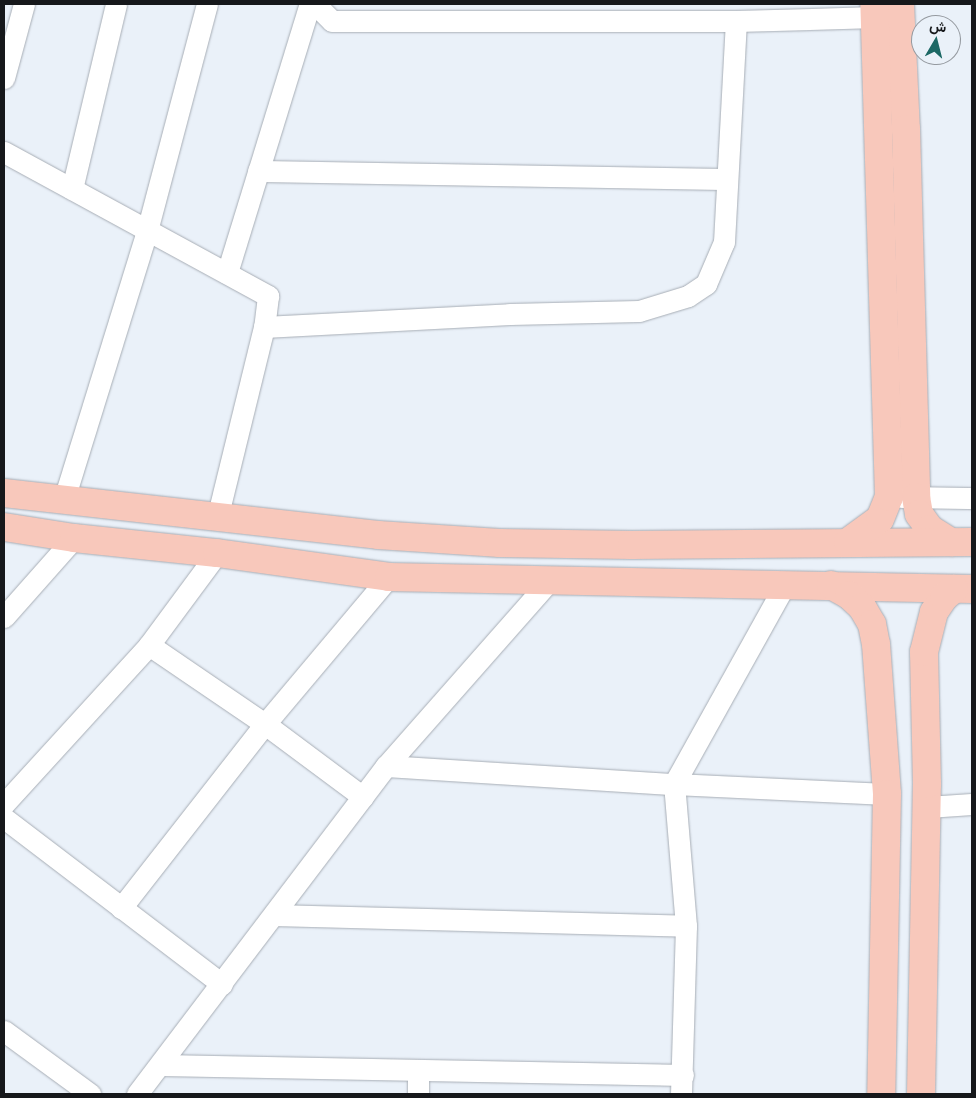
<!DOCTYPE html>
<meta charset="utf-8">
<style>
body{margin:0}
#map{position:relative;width:976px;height:1098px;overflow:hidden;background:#eaf1f9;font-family:Raleway,Vazirmatn,sans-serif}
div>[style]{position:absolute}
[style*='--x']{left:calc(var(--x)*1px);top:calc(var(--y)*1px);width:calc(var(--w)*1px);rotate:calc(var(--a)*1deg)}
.roads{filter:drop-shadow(0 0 1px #a7adb5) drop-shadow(0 0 1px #a7adb5)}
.minor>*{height:21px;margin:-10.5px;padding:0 10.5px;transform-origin:10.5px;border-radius:10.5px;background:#fff}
.major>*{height:28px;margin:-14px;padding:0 14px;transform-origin:14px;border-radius:14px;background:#f8c8bb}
span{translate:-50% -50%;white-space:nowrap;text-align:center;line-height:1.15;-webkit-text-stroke:4px #eaf1f9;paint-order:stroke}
.frame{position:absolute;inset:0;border:5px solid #16181b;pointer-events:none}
.north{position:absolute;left:911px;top:15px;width:50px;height:50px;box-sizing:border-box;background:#eaf1f9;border:1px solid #959aa0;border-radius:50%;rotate:8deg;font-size:14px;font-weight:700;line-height:20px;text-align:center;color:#16181b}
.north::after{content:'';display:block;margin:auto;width:18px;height:22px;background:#1c6865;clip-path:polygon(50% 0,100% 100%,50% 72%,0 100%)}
</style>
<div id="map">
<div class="roads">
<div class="minor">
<div style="--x:315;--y:4;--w:24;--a:45"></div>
<div style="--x:332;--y:21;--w:404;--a:0"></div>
<div style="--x:736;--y:21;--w:140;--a:-1.6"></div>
<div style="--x:4;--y:78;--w:77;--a:-74.9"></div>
<div style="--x:4;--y:152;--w:301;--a:28.6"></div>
<div style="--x:268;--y:296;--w:31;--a:97"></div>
<div style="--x:264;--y:327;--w:197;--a:103.8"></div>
<div style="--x:258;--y:171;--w:469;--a:1"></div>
<div style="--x:72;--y:189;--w:190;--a:-76.6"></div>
<div style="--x:227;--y:273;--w:282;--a:-72.9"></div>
<div style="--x:264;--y:327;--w:246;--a:-3"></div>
<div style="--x:510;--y:314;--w:129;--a:-1.3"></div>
<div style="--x:639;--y:311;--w:51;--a:-17"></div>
<div style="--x:688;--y:296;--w:22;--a:-34"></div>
<div style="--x:706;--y:284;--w:46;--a:-66.8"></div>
<div style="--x:724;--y:242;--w:221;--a:-86.9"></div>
<div style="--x:901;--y:497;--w:71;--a:0.8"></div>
<div style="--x:64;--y:499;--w:281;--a:-72.8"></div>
<div style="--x:147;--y:231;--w:235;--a:-75.2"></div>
<div style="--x:4;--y:617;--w:106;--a:-48.5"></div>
<div style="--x:149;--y:645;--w:140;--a:34.3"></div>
<div style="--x:265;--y:724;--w:122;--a:36.7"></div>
<div style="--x:386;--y:766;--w:289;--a:3.6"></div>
<div style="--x:674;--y:784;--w:213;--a:2.7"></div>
<div style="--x:4;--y:804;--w:215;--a:-47.6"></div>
<div style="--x:149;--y:645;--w:114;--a:-53.5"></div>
<div style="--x:927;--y:807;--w:45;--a:-3.8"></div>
<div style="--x:4;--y:818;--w:274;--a:37.3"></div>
<div style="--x:121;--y:908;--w:234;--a:-52"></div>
<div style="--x:265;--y:724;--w:192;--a:-49.9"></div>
<div style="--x:274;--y:915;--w:412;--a:1.5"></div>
<div style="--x:4;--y:1031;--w:107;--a:36.2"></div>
<div style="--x:161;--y:1065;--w:522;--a:1.1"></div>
<div style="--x:418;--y:1070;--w:24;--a:90"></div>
<div style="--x:137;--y:1094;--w:412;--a:-52.8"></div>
<div style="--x:386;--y:766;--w:247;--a:-48.6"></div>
<div style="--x:681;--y:1094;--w:168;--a:-88.3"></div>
<div style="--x:686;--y:926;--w:143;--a:-94.8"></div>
<div style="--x:674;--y:784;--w:227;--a:-60.9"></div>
</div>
<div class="major">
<div style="--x:900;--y:4;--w:125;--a:87.3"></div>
<div style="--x:906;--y:129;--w:368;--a:88.4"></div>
<div style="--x:916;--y:497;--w:17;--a:80"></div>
<div style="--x:919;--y:514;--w:19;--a:54"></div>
<div style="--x:930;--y:529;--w:25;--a:32"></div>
<div style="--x:4;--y:493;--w:376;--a:6.4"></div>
<div style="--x:378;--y:535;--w:122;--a:3.8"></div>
<div style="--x:500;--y:543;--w:132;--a:0.9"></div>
<div style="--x:632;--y:545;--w:340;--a:-0.5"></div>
<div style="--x:4;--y:527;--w:71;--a:8.9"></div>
<div style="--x:74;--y:538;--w:144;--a:6"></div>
<div style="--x:217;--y:553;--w:174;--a:7.9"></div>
<div style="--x:389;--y:577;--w:583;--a:1.18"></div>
<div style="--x:848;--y:542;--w:39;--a:-36"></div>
<div style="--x:880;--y:519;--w:24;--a:-68"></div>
<div style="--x:889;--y:497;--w:493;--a:-91.7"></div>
<div style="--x:831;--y:585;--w:21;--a:29"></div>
<div style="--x:849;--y:595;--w:18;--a:43"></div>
<div style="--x:862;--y:607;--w:20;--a:60"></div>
<div style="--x:872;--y:624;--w:20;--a:79"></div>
<div style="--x:876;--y:644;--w:150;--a:85.8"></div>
<div style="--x:887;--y:794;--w:300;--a:91.1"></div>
<div style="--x:921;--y:1094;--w:310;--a:-88.9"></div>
<div style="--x:927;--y:784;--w:132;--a:-91.3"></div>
<div style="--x:924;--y:652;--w:41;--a:-76"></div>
<div style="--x:934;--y:612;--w:18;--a:-56"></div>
<div style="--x:944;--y:597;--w:13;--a:-39"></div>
</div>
</div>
<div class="frame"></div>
<div class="north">ش</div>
</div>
